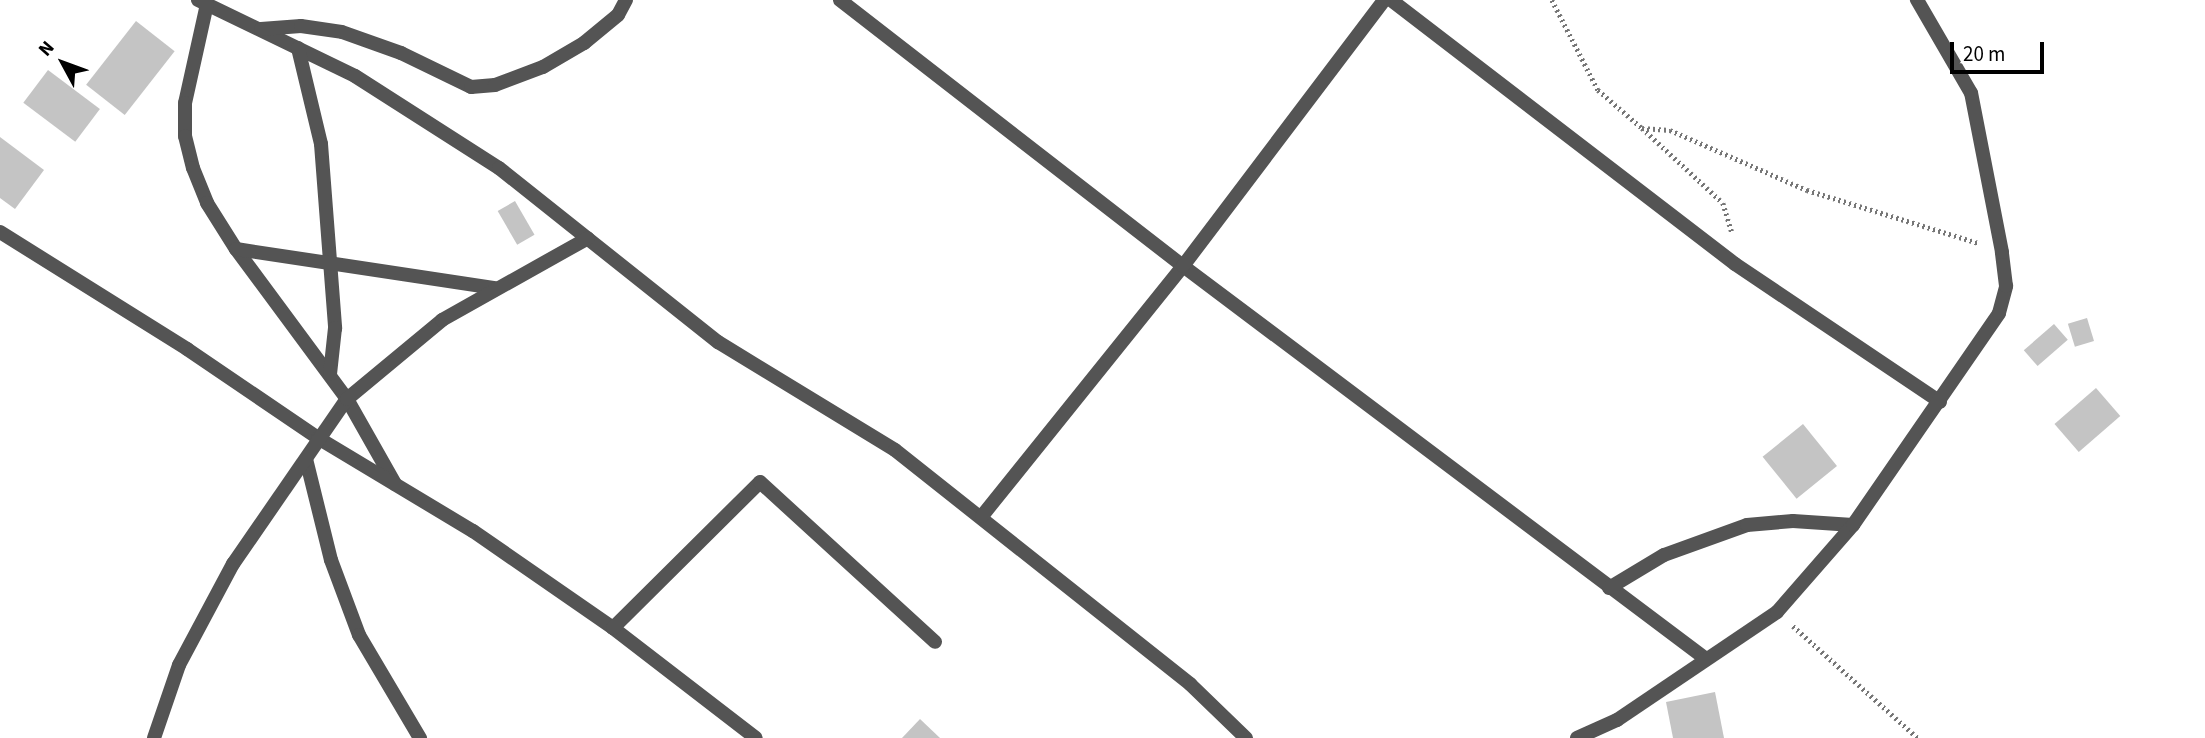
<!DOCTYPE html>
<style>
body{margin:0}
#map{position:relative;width:2205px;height:738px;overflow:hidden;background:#fff;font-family:"Source Sans 3",sans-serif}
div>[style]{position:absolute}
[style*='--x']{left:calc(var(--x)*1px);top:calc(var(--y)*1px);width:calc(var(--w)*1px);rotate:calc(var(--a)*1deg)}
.building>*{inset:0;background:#c4c4c4;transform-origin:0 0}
.path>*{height:4.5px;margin-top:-2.25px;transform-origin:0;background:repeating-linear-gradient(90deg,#767676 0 2px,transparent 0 5.5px)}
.street>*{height:14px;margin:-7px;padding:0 7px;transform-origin:7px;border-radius:7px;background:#545454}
span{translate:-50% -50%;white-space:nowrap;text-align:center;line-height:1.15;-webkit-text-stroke:6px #fff;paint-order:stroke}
.north{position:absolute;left:28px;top:28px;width:70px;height:70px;-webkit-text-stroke:5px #fff;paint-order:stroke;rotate:311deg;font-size:19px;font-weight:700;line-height:28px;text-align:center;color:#000}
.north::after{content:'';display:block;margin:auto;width:24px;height:32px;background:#000;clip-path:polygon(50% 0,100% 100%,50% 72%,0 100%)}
.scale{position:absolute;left:1950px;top:42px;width:94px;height:32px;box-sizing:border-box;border:4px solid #000;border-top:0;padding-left:9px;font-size:21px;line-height:24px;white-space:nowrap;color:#000;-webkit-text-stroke:5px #fff;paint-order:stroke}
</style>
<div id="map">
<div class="building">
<div style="left:136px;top:21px;width:49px;height:81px;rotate:38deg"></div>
<div style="left:48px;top:70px;width:65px;height:41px;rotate:37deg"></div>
<div style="clip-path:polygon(0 137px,44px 170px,15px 209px,0 198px)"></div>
<div style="left:515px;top:201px;width:39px;height:20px;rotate:60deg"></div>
<div style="left:2087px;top:318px;width:24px;height:20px;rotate:73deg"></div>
<div style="left:2054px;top:324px;width:21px;height:40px;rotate:49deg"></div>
<div style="left:2096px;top:388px;width:37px;height:55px;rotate:49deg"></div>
<div style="left:1803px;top:424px;width:54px;height:52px;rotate:51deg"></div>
<div style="clip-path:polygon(1715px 692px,1724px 738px,1673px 738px,1666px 702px)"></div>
<div style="clip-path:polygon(920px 719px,940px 738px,902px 738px)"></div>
</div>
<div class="path">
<div style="--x:1552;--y:0;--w:101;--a:62.9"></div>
<div style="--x:1598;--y:90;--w:58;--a:40.8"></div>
<div style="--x:1642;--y:128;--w:28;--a:4"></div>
<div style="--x:1670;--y:130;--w:150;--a:23.7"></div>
<div style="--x:1807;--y:190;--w:179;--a:17.2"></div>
<div style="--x:1642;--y:128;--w:110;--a:42.8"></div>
<div style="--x:1723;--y:203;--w:30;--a:73"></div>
<div style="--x:1793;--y:626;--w:168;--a:41.9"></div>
</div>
<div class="street">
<div style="--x:198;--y:0;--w:174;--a:25.8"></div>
<div style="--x:355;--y:76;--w:171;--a:32.6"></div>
<div style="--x:499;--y:168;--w:280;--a:38.5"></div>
<div style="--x:718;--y:342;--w:207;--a:31.4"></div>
<div style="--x:895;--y:450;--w:377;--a:38.4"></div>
<div style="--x:1190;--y:684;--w:78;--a:44"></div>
<div style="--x:840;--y:0;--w:434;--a:37.8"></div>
<div style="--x:1183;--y:266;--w:654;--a:36.92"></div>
<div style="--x:1391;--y:0;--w:434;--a:37.5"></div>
<div style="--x:1735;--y:264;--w:247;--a:33.9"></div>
<div style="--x:207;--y:4;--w:101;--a:102.5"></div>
<div style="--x:185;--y:103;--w:33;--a:90"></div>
<div style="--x:185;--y:136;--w:33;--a:76"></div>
<div style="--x:193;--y:168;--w:38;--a:68"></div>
<div style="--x:207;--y:203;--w:54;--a:57.8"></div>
<div style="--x:236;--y:249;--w:187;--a:53.5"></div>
<div style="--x:347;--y:399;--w:98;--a:60.5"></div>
<div style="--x:261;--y:29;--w:40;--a:-4.3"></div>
<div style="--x:301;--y:26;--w:41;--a:8.3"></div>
<div style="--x:342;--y:32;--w:63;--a:19.6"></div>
<div style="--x:401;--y:53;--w:78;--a:25.9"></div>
<div style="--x:471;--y:87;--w:24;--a:-5"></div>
<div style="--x:495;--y:85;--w:51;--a:-20.6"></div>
<div style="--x:543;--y:67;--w:48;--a:-30.3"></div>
<div style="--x:584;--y:43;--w:44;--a:-39.5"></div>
<div style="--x:618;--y:15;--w:17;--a:-62"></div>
<div style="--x:298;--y:48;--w:99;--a:76.5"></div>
<div style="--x:321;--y:144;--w:185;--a:85.6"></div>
<div style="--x:335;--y:328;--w:46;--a:96.2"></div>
<div style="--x:0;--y:232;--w:221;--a:32"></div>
<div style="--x:187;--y:349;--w:158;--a:34.2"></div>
<div style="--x:318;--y:438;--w:181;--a:31"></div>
<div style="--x:473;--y:531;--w:170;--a:34.7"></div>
<div style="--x:613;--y:628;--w:180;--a:37.6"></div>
<div style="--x:236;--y:249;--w:262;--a:8.6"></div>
<div style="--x:306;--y:459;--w:104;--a:76.1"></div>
<div style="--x:331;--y:560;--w:80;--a:69.5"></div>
<div style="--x:359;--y:635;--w:120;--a:59.4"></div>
<div style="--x:982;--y:516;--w:321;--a:-51.2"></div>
<div style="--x:1183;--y:266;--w:333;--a:-52.9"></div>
<div style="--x:1609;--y:588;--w:64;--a:-31"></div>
<div style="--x:1664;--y:555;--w:88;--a:-19.9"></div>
<div style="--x:1747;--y:525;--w:46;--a:-5"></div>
<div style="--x:1793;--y:521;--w:60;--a:3.8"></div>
<div style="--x:613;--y:628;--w:207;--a:-44.8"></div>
<div style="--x:760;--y:482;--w:237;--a:42.4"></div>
<div style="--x:154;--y:738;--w:77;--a:-71.1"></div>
<div style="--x:179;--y:665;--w:115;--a:-61.9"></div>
<div style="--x:233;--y:564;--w:201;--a:-55.4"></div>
<div style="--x:347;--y:399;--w:124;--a:-39.7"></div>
<div style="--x:442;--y:320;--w:167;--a:-29.3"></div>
<div style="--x:1577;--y:738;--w:44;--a:-24.2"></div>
<div style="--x:1617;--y:720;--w:193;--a:-34"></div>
<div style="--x:1777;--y:612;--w:116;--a:-48.9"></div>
<div style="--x:1853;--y:525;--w:257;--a:-55.4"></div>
<div style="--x:1999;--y:313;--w:28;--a:-75"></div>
<div style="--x:2006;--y:286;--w:34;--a:-97"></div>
<div style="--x:2002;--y:252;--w:162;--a:-101"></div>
<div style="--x:1971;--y:93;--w:108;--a:-120.1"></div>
</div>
<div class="north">N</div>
<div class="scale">20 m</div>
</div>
